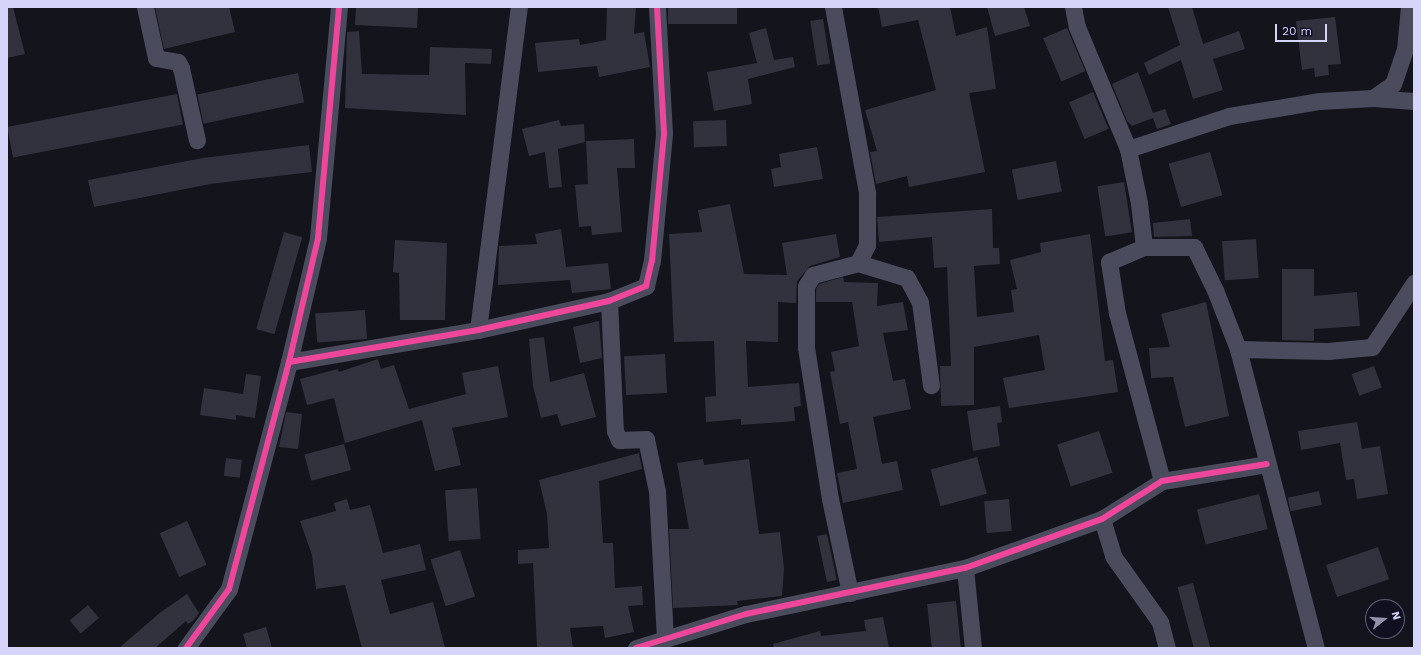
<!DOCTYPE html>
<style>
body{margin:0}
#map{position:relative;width:1421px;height:655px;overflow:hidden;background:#14141d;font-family:"Work Sans",sans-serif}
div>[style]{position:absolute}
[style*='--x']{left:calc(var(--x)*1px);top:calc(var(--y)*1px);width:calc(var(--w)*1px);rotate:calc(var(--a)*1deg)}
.building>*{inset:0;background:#32323f;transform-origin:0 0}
.minor>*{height:17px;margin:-8.5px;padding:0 8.5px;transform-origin:8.5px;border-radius:8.5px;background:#4a4b5d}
.cycleway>*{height:6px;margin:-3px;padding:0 3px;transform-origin:3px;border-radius:3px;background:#ed469a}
span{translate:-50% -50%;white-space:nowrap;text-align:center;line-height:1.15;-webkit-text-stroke:4px #111021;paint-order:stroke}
.frame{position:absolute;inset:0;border:8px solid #d5d5fa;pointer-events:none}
.north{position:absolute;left:1365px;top:599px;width:40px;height:40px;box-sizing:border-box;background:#111021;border:1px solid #5f5f78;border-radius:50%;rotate:73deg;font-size:11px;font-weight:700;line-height:16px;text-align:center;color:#d5d5fa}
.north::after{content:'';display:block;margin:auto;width:14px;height:18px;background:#9191ad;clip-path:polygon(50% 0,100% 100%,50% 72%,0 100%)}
.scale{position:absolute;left:1275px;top:24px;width:52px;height:18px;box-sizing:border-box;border:2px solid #d5d5fa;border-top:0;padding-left:5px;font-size:12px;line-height:14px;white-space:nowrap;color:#d5d5fa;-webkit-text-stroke:3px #111021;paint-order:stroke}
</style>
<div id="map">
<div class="building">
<div style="clip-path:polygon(7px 7px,13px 7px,25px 54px,7px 58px)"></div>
<div style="clip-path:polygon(155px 7px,229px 7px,235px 32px,164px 49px)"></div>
<div style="clip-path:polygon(356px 7px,418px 7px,417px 28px,355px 25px)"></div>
<div style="clip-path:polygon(607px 7px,636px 7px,634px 34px,644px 32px,650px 67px,599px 77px,597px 66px,538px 72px,535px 43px,579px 39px,580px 45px,606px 40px)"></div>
<div style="left:668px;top:7px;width:69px;height:17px"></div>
<div style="clip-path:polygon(878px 7px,950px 7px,956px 36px,987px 27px,996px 89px,969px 93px,985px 172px,909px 187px,907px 176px,876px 184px,870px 152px,877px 151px,865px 110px,936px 90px,918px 20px,882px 27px)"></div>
<div style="clip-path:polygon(987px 7px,1024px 7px,1030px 26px,995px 36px)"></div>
<div style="clip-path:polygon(1168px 7px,1192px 7px,1203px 44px,1239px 31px,1245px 49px,1213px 59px,1223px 90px,1193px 99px,1181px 60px,1149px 75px,1144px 63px,1180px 45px)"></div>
<div style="clip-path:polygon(1335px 17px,1341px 64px,1328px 65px,1329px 75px,1315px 77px,1314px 68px,1302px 70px,1296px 21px)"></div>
<div style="left:823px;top:19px;width:45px;height:13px;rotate:81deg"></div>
<div style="clip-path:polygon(766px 28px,774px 60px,793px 57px,795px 67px,748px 79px,752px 104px,714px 111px,707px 72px,757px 63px,749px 33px)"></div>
<div style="left:1067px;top:28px;width:47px;height:26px;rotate:67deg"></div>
<div style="clip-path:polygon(359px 31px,362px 74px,429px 75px,430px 47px,492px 49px,491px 64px,465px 63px,466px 115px,345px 108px,347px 32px)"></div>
<div style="clip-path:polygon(1138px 72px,1153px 113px,1165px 109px,1171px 124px,1157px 129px,1153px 118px,1132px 126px,1127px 121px,1112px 84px)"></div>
<div style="left:298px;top:73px;width:30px;height:103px;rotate:78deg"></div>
<div style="left:1093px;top:92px;width:40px;height:26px;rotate:67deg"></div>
<div style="left:177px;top:94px;width:31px;height:173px;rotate:79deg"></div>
<div style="clip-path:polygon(559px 120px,561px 126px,584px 124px,585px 142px,558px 149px,562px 187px,549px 188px,545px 152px,529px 156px,522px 129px)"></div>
<div style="left:726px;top:120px;width:26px;height:33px;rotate:88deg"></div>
<div style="clip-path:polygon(634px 139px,635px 168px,617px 168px,622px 232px,592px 235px,591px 226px,579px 227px,575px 185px,588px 184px,586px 141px)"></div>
<div style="clip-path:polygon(309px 145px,312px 172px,210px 184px,94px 207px,88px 180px,203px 158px)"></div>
<div style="clip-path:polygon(817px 147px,823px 179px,774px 187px,771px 169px,781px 167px,779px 154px)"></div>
<div style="left:1210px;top:152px;width:45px;height:43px;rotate:74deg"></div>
<div style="left:1056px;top:161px;width:31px;height:45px;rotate:79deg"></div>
<div style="left:1124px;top:182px;width:51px;height:27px;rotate:81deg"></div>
<div style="clip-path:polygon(730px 204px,744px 274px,787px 275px,782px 243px,836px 234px,840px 257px,810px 266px,797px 281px,796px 303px,778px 302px,778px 342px,746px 341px,748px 387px,799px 383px,801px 406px,794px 407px,795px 421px,741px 425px,741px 419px,706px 422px,705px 397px,716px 396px,714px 341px,674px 342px,669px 234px,702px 232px,698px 210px)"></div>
<div style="clip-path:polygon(992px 209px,993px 248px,999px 248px,1000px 264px,974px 266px,977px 317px,1014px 312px,1011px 290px,1017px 289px,1010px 260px,1041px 252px,1040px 243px,1090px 234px,1105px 361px,1113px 360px,1118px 392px,1009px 408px,1003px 378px,1045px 370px,1039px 335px,974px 347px,974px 405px,941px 406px,940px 366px,951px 366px,947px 267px,934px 268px,932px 237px,879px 242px,877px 217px)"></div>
<div style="clip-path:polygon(1190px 219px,1192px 236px,1154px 237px,1153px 223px)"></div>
<div style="clip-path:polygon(561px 229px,566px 267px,608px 263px,611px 289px,572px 293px,570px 280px,498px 285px,499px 246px,537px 244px,535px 234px)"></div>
<div style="left:284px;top:232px;width:19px;height:101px;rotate:16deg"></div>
<div style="left:1256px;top:239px;width:39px;height:34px;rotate:86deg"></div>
<div style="clip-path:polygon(395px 240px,447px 243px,445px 320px,400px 320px,399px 273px,393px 272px)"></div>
<div style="clip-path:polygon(1282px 269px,1314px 269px,1314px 296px,1357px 292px,1360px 326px,1314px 329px,1314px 341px,1282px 340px)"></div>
<div style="clip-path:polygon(843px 277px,844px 282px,878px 283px,877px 306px,903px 302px,908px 330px,883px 333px,893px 381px,905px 379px,911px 409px,873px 417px,882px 464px,897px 461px,903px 490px,843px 503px,837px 473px,857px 469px,848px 422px,840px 424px,830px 372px,835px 371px,831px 352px,859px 346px,852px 302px,816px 302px,816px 289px,819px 284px)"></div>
<div style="clip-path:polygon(1206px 302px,1229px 416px,1185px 427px,1173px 377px,1151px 378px,1149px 348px,1170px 347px,1161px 314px)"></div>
<div style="left:365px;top:310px;width:29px;height:50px;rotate:86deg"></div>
<div style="clip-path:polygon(599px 321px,602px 358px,580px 363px,573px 327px)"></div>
<div style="clip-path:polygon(544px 337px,550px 382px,584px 373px,596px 417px,561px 426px,557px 414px,541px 418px,533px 386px,529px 339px)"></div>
<div style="left:665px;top:354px;width:39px;height:41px;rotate:87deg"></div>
<div style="clip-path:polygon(378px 359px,381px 369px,394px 365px,409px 409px,466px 394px,462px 373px,498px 366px,508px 417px,452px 428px,461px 465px,435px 471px,422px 420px,345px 443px,334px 398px,307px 405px,300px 379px,338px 369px,339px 372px)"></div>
<div style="left:1374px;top:366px;width:23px;height:24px;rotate:70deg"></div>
<div style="clip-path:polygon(246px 374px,261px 376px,255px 418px,236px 415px,236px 420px,200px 415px,204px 388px,243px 394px)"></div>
<div style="clip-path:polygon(1000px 406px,1002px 422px,997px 423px,1000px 446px,973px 451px,967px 411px)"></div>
<div style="clip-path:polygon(286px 412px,302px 414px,298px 449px,279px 447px)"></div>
<div style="clip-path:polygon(1357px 422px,1362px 449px,1380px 446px,1388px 494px,1357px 499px,1354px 479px,1346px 480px,1340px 443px,1301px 450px,1298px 431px)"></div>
<div style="left:1099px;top:431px;width:44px;height:44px;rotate:72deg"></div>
<div style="left:344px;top:444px;width:27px;height:41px;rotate:75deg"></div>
<div style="clip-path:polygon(639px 453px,642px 469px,599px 481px,603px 543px,613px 543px,615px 588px,642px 586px,643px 605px,628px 606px,634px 632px,605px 638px,603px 626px,570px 628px,573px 648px,537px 648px,533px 563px,518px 564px,518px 550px,549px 548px,547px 514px,539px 480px)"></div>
<div style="left:977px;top:457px;width:38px;height:48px;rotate:75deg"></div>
<div style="left:226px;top:458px;width:16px;height:18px;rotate:7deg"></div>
<div style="clip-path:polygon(703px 459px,704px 465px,749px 459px,759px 534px,780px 532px,784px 569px,782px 596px,737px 601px,738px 605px,673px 608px,669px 529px,689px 529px,677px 463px)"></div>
<div style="left:477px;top:488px;width:51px;height:32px;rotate:86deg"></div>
<div style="left:1319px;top:491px;width:14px;height:32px;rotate:78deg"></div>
<div style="left:1259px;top:494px;width:36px;height:64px;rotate:76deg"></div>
<div style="clip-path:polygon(347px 499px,350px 510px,370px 505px,383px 553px,420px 544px,426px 570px,381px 580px,390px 614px,433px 602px,445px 648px,362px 648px,345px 585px,316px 589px,312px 555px,300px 521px,336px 511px,334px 503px)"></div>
<div style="left:1009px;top:499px;width:32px;height:25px;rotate:85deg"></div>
<div style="left:187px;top:521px;width:48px;height:30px;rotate:66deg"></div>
<div style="left:827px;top:534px;width:47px;height:10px;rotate:78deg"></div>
<div style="left:1378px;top:547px;width:34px;height:55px;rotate:71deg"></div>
<div style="left:460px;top:550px;width:49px;height:31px;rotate:72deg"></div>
<div style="left:1193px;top:583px;width:67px;height:16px;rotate:75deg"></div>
<div style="clip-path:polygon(187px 594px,199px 613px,194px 620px,188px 624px,186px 621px,155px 648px,119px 648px,161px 612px)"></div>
<div style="left:956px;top:601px;width:47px;height:29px;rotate:84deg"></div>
<div style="left:88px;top:605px;width:17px;height:24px;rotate:50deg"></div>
<div style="clip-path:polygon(883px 617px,889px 648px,774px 648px,773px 644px,820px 631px,821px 636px,866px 631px,864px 620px)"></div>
<div style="clip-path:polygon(266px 627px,272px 648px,247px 648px,243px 634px)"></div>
</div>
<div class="minor">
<div style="--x:145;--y:7;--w:52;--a:77.8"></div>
<div style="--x:156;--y:58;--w:22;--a:10"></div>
<div style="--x:178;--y:62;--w:7;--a:63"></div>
<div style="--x:181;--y:68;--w:74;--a:77.5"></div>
<div style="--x:833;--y:7;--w:189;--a:79.6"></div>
<div style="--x:867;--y:193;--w:52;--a:90"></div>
<div style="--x:867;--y:245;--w:20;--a:117"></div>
<div style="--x:1073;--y:7;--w:20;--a:79"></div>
<div style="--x:1077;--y:27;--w:132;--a:67.3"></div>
<div style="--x:1128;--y:149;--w:55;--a:78.5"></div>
<div style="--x:1139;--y:203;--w:44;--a:83.5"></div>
<div style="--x:1144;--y:247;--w:38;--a:157"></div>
<div style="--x:1109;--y:262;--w:52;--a:81.1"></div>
<div style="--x:1117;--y:313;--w:174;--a:75"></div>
<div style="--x:1373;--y:98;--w:24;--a:-35"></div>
<div style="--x:1393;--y:84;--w:37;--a:-71"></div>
<div style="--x:1405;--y:49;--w:42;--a:-84.6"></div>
<div style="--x:1128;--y:149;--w:106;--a:-18.1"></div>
<div style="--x:1229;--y:116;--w:92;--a:-9.4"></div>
<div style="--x:1320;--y:101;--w:53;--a:-3.2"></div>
<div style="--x:1373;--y:98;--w:41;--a:4.2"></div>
<div style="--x:1144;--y:247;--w:50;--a:0"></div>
<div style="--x:1194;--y:247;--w:48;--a:64"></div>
<div style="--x:1215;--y:290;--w:63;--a:68.7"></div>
<div style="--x:1238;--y:349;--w:309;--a:75.4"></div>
<div style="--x:609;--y:301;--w:130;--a:87.4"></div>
<div style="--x:615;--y:431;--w:10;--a:66"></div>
<div style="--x:619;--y:440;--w:27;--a:-2"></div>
<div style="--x:646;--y:439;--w:53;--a:78.1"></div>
<div style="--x:657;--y:491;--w:148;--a:86.9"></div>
<div style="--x:478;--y:330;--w:326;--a:-82.8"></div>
<div style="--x:1238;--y:349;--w:90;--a:1.3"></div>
<div style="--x:1328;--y:351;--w:44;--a:-5.2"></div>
<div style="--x:1372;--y:347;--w:77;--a:-56.7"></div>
<div style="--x:289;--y:362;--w:192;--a:-9.6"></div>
<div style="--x:478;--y:330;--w:134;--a:-12.5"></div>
<div style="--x:609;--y:301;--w:40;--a:-22"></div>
<div style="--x:646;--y:286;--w:26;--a:-77"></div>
<div style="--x:652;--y:261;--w:129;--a:-84.6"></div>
<div style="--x:664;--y:133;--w:126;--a:-93.2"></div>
<div style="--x:1102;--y:519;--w:39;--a:73"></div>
<div style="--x:1113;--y:556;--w:81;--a:54.5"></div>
<div style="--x:1160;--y:622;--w:27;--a:75"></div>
<div style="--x:965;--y:568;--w:80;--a:84.3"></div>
<div style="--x:850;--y:593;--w:96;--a:-102"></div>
<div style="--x:830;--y:499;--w:154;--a:-99"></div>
<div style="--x:806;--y:347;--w:61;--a:-90"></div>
<div style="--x:806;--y:286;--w:13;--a:-58"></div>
<div style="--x:813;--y:275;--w:47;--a:-14.9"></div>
<div style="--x:858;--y:263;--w:51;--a:17"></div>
<div style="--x:907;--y:278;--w:27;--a:62"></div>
<div style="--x:920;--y:302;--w:84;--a:82.5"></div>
<div style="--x:186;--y:648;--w:73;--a:-53.9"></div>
<div style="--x:229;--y:589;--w:235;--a:-75.2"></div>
<div style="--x:289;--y:362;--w:127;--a:-76.8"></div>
<div style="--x:318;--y:238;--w:232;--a:-84.8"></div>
<div style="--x:636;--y:648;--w:115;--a:-17.2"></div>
<div style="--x:746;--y:614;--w:224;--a:-11.9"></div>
<div style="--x:965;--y:568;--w:145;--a:-19.7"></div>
<div style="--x:1102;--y:519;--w:71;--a:-32.3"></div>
<div style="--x:1162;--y:481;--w:106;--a:-9.2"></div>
</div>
<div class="cycleway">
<div style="--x:289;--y:362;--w:192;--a:-9.6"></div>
<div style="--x:478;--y:330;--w:134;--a:-12.5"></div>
<div style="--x:609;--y:301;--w:40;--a:-22"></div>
<div style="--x:646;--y:286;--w:26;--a:-77"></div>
<div style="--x:652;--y:261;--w:129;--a:-84.6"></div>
<div style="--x:664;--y:133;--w:126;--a:-93.2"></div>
<div style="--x:186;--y:648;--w:73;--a:-53.9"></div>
<div style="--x:229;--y:589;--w:235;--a:-75.2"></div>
<div style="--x:289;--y:362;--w:127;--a:-76.8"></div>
<div style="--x:318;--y:238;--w:232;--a:-84.8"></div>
<div style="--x:636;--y:648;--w:115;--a:-17.2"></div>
<div style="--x:746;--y:614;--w:224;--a:-11.9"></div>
<div style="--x:965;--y:568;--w:145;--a:-19.7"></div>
<div style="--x:1102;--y:519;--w:71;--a:-32.3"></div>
<div style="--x:1162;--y:481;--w:106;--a:-9.2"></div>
</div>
<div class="frame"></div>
<div class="north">N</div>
<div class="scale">20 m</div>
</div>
